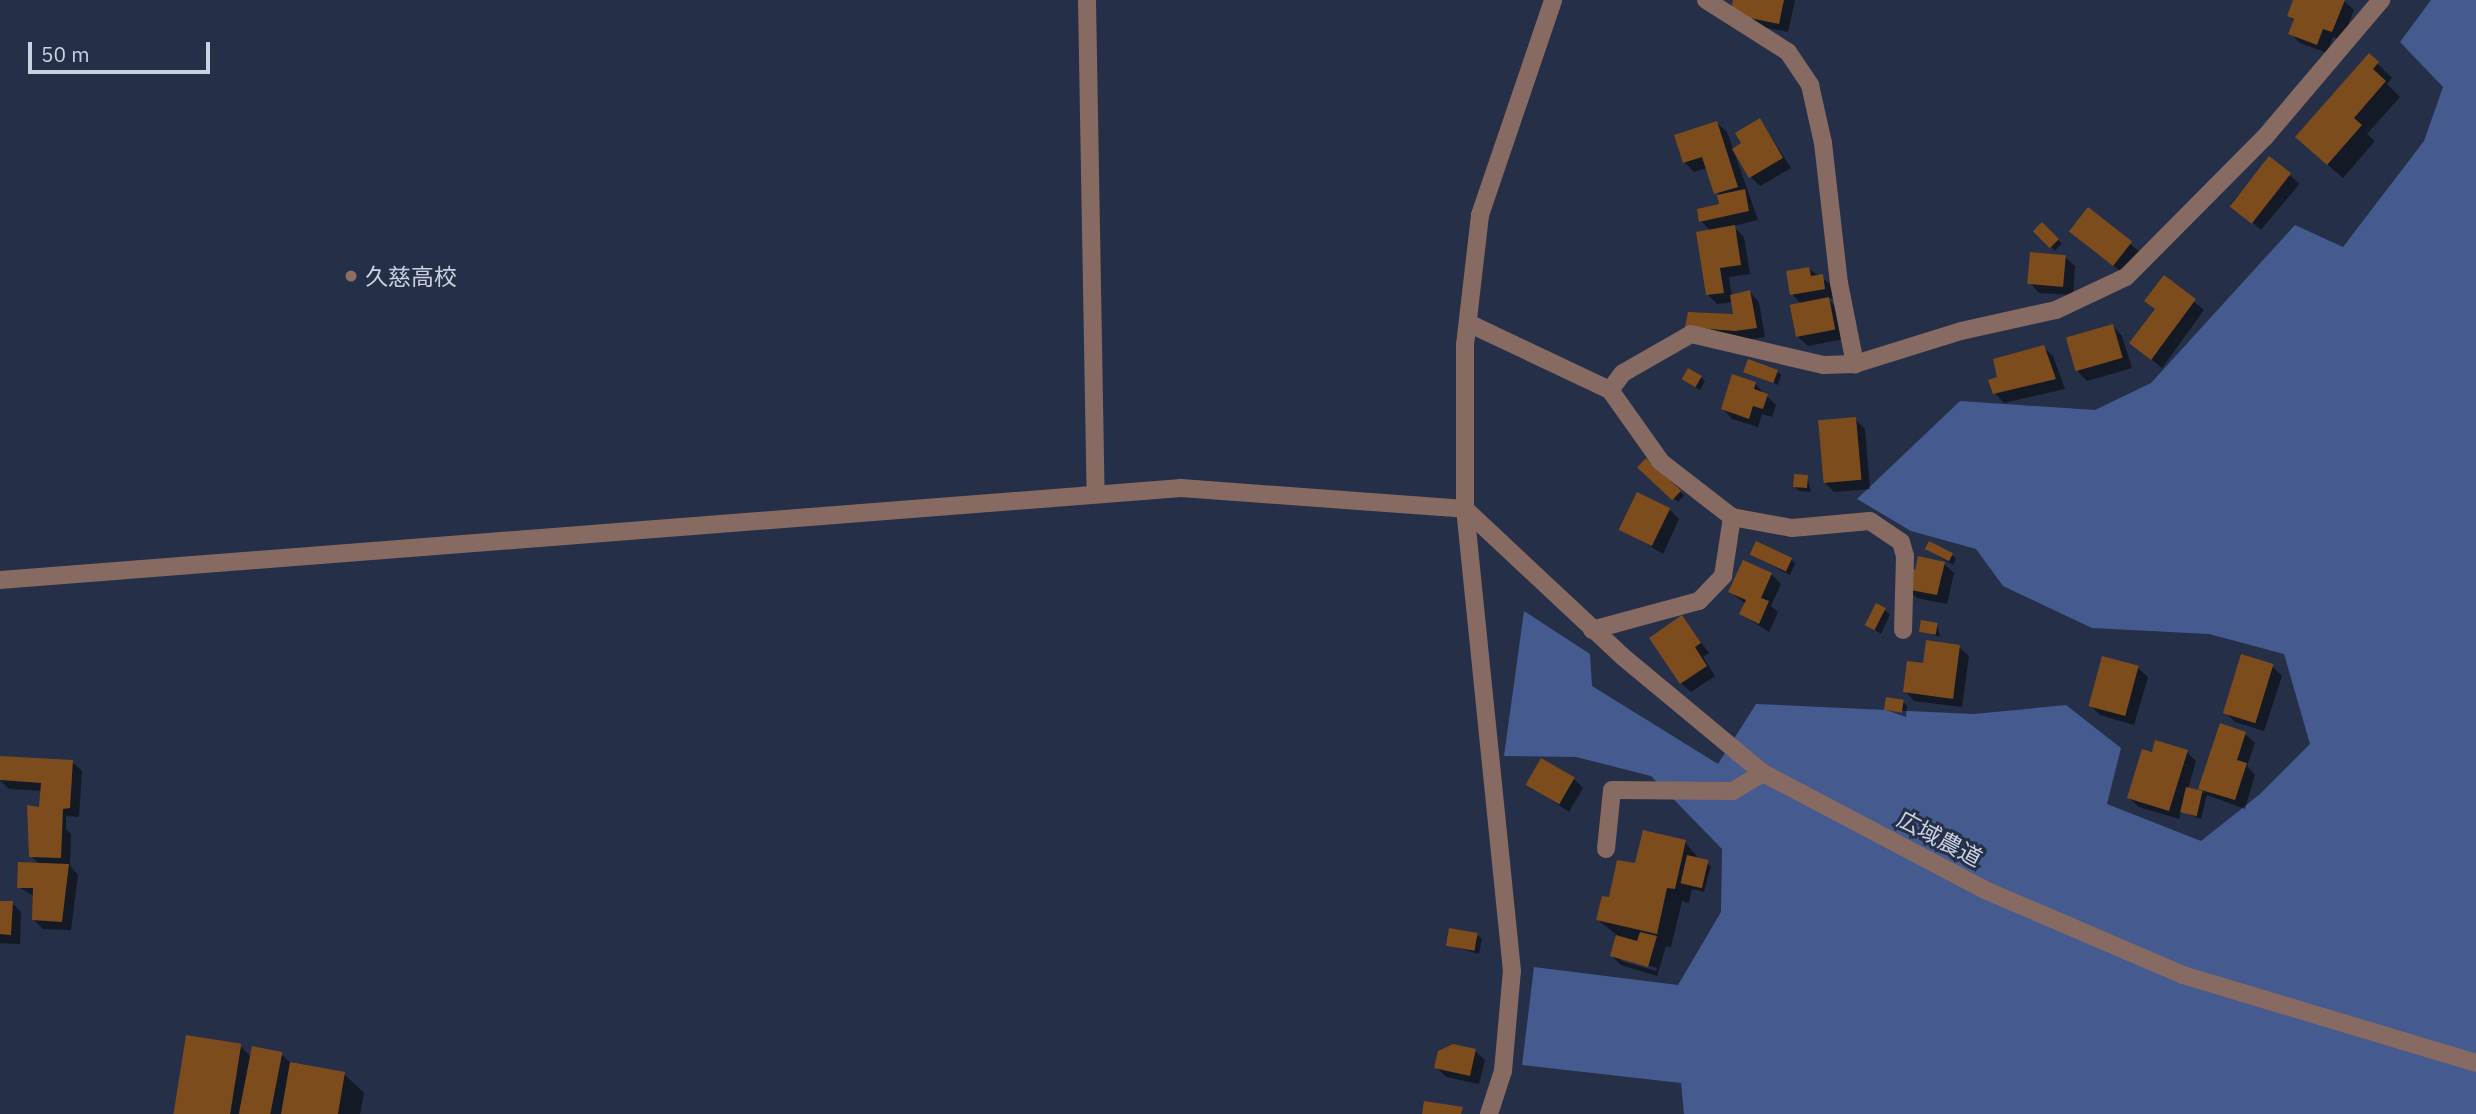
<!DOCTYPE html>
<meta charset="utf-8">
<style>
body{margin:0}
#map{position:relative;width:2476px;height:1114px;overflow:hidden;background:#252f47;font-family:"IBM Plex Sans","Noto Sans JP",sans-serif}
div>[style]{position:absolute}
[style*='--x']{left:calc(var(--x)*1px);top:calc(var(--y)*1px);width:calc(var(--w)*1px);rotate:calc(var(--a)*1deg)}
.forest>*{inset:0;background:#455a8f}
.shadow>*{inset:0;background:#0007;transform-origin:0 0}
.building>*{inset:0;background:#7d4c1d;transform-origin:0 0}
.minor>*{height:18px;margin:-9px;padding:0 9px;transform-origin:9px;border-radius:9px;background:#876a61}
.dots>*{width:19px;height:19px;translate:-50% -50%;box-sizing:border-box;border:4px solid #252f47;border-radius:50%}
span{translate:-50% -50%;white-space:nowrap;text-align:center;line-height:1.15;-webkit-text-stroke:6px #252f47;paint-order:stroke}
.poi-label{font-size:23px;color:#cad1e1}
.left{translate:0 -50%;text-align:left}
.street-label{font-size:23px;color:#cad1e1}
.scale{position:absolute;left:28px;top:42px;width:182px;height:32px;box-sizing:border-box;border:4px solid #cad1e1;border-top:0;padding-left:9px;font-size:21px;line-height:24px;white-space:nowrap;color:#cad1e1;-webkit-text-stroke:5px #252f47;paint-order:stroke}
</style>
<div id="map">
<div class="forest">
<div style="clip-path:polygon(2431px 0,2476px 0,2476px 1114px,1684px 1114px,1681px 1083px,1522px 1065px,1534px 967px,1678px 985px,1721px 912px,1722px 849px,1651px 776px,1576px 757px,1504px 756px,1524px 611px,1590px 654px,1592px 686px,1718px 764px,1756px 704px,1974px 714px,2066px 705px,2121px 748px,2107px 804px,2201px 841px,2260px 794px,2310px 744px,2284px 654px,2209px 634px,2092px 628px,2003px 586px,1976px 549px,1911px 531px,1857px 499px,1960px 401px,2095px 410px,2151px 383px,2295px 225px,2343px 247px,2424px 141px,2443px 87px,2400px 42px)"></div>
</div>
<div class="shadow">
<div style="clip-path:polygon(1735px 0,1795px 0,1788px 32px,1742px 23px)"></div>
<div style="clip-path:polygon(2295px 0,2344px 1px,2354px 10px,2342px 40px,2333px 37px,2327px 53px,2300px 43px,2290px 33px,2295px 22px,2289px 16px)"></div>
<div style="clip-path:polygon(2369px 55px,2392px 78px,2387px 84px,2400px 97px,2367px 134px,2375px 141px,2343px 178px,2312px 151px)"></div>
<div style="clip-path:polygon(1760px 120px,1791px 168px,1760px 186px,1751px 177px,1744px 144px)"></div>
<div style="clip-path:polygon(1717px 123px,1727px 132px,1758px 220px,1733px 226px,1744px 237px,1750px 274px,1729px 277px,1732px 297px,1750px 292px,1759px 302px,1765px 337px,1745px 340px,1686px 326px,1735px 316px,1733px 302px,1717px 304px,1708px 295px,1711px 231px,1701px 221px,1721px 206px,1720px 198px,1707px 168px,1694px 172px,1684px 162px)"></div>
<div style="left:2269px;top:158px;width:40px;height:60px;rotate:40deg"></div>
<div style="clip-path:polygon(2088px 210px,2140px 252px,2124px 274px,2081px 241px)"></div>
<div style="left:2042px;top:224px;width:28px;height:10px;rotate:45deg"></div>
<div style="clip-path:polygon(2065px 257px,2075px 266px,2073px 295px,2039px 293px,2030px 283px)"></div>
<div style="clip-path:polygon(1809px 269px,1832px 285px,1834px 298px,1828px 299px,1838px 309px,1844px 339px,1808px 346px,1798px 337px,1802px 305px,1792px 294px)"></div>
<div style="clip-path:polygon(2164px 277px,2204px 310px,2162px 368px,2132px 343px,2156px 310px,2147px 301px)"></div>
<div style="clip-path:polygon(2113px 326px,2122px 336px,2132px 368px,2087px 381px,2078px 372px)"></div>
<div style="clip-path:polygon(2043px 347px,2053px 356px,2065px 389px,2004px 403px,1995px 393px,1999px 379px)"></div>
<div style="clip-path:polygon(1746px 371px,1777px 371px,1781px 375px,1778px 385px)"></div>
<div style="clip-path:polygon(1701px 377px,1705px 381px,1700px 390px,1684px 380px)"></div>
<div style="clip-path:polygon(1755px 384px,1776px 405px,1772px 417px,1762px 414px,1758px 427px,1732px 419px,1723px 409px)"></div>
<div style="clip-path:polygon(1855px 419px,1865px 429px,1870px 489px,1834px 492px,1824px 482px)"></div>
<div style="left:1646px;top:460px;width:52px;height:9px;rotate:43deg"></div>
<div style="clip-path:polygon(1807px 477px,1811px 492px,1799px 491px,1795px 487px)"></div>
<div style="clip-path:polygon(1669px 509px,1679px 519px,1663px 554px,1622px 529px)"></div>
<div style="clip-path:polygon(1926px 549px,1952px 555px,1956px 559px,1953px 565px)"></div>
<div style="clip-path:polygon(1752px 555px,1791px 559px,1795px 564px,1790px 575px)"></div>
<div style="clip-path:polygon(1944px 564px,1954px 573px,1947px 604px,1917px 598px,1907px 589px,1916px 572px)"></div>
<div style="clip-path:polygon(1771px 574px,1781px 584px,1771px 606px,1778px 612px,1769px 632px,1741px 614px,1746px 604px,1730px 592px)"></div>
<div style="clip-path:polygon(1877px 605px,1890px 614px,1881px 634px,1868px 625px)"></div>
<div style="clip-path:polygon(1682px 617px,1709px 653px,1703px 657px,1715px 676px,1691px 692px,1681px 683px)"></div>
<div style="clip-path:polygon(1937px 624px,1940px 637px,1921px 631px)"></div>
<div style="clip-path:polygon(1959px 647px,1969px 656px,1962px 707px,1914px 701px,1905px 691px)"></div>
<div style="clip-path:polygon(2272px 666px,2282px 676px,2264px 731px,2235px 722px,2225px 712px)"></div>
<div style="clip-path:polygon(2138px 668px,2148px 677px,2134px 725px,2100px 715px,2090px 705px)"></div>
<div style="clip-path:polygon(1903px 702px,1907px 706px,1906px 717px,1886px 710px)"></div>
<div style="clip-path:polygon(2245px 734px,2255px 743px,2247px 766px,2255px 775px,2245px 809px,2207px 795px,2201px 819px,2181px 811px,2179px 819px,2139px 807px,2129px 798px,2153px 754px,2187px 752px,2196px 761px,2188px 789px,2205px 793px,2200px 788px)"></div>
<div style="clip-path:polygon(72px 762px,82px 771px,79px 817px,66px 816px,66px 829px,71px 834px,70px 866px,78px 875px,71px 930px,43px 929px,34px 920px,35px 897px,19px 887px,39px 864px,31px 856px,45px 809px,42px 791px,9px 789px,0 780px,0 770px)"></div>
<div style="clip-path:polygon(1574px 779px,1583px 788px,1569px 812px,1528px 784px)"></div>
<div style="clip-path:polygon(evenodd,1685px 842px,1699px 859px,1711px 866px,1704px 892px,1692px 889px,1689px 903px,1682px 901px,1671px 947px,1666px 946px,1657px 976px,1621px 965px,1612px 956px,1618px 936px,1598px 920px,1637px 866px,1685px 842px,1621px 957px,1657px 968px,1656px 971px,1621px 961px,1621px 957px)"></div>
<div style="clip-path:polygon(0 903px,12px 903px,21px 912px,20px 944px,0 943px)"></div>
<div style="clip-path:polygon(1477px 935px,1482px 939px,1479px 954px,1448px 945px)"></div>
<div style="clip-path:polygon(240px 1046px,252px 1058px,281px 1054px,292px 1064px,344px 1074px,364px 1093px,360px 1114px,174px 1114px)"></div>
<div style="clip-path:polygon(1475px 1051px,1485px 1060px,1479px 1084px,1446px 1077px,1436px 1067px)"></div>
</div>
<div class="building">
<div style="clip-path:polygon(1733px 0,1784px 0,1779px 24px,1730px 14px)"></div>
<div style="clip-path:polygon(2293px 0,2345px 0,2332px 32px,2323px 29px,2317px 45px,2288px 34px,2294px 19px,2287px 16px)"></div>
<div style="clip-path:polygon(2369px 53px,2379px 62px,2373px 69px,2386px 81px,2354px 118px,2362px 125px,2327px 165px,2295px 137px)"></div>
<div style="clip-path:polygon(1760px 118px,1783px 158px,1749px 178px,1732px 149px,1741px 143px,1735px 133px)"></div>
<div style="clip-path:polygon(1717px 121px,1738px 187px,1714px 194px,1702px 157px,1683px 163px,1674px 135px)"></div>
<div style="left:2269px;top:156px;width:28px;height:64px;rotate:38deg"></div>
<div style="clip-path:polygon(1745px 189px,1749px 211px,1699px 222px,1697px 209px,1719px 204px,1717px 195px)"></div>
<div style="left:2088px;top:207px;width:56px;height:31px;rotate:38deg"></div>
<div style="left:2042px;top:222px;width:24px;height:13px;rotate:45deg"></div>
<div style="clip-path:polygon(1735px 225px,1741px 265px,1720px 268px,1724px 293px,1706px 295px,1696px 232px)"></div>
<div style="left:2030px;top:252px;width:36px;height:32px;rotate:5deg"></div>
<div style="clip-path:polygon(1809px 267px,1811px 276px,1823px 274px,1825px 289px,1790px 295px,1786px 271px)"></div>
<div style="clip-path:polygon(2164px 275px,2196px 299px,2151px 360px,2129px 343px,2155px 309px,2144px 301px)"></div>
<div style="clip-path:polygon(1750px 290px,1757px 328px,1735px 331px,1685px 327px,1688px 312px,1733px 314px,1730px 295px)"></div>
<div style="left:1829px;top:297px;width:33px;height:40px;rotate:79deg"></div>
<div style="left:2113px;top:324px;width:35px;height:49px;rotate:74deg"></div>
<div style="clip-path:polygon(2044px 345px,2056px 379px,1993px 394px,1988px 380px,1997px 377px,1993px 359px)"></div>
<div style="left:1748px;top:359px;width:32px;height:14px;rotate:20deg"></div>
<div style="left:1688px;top:368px;width:16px;height:13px;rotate:30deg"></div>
<div style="clip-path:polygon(1732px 374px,1756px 382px,1754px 389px,1768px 394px,1763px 409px,1753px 406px,1749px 419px,1721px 409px)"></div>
<div style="left:1856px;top:417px;width:63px;height:38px;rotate:85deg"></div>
<div style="left:1646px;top:458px;width:48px;height:13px;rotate:43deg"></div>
<div style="left:1794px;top:474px;width:14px;height:13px;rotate:4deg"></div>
<div style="left:1637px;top:492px;width:37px;height:42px;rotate:26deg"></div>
<div style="left:1756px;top:541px;width:40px;height:15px;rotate:25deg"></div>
<div style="left:1929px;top:541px;width:27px;height:9px;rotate:27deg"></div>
<div style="clip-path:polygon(1918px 556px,1945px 562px,1937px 595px,1905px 589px,1908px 568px,1915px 570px)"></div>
<div style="clip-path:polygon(1743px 560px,1772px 573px,1761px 598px,1769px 601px,1759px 624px,1739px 614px,1746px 600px,1728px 592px)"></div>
<div style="left:1876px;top:603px;width:11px;height:25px;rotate:27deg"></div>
<div style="clip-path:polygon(1682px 615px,1701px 643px,1695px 647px,1707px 666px,1680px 684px,1649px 638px)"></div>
<div style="left:1921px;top:620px;width:17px;height:12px;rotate:10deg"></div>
<div style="clip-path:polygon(1926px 640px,1960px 645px,1953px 699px,1903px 692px,1907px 661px,1923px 663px)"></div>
<div style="left:2241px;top:654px;width:34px;height:62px;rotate:17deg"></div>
<div style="left:2102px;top:656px;width:38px;height:52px;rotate:15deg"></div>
<div style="left:1886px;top:697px;width:18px;height:13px;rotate:9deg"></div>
<div style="clip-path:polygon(2220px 723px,2246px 732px,2237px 760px,2247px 763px,2235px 800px,2198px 789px)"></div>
<div style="clip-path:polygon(2155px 740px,2188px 750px,2169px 811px,2127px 798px,2142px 749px,2152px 752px)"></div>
<div style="clip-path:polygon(0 756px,73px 760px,70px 808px,63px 809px,61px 858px,29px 857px,27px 805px,39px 807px,41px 783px,0 780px)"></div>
<div style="left:1541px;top:758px;width:39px;height:31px;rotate:30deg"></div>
<div style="left:2186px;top:787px;width:17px;height:26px;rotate:13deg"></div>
<div style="clip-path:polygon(1643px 830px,1686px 840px,1675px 889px,1667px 888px,1657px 934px,1596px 920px,1602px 896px,1609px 897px,1617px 860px,1635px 863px)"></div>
<div style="left:1687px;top:855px;width:22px;height:29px;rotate:13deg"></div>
<div style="clip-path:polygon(18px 862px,69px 864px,62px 922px,32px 920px,33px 888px,17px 888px)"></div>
<div style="clip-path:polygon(0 901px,13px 901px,11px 935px,0 934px)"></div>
<div style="left:1449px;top:928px;width:29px;height:18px;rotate:10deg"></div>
<div style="clip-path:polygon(1640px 932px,1657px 936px,1648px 967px,1610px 956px,1616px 935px,1637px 941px)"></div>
<div style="left:186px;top:1035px;width:56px;height:80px;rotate:9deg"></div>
<div style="clip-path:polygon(1453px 1044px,1476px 1049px,1470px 1076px,1434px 1068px,1438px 1051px)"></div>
<div style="left:252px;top:1046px;width:31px;height:69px;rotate:11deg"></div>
<div style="clip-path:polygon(290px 1062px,345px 1072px,338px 1114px,281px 1114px)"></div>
<div style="clip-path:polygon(1424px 1101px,1463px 1107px,1461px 1114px,1422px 1114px)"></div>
</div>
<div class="minor">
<div style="--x:1087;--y:0;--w:493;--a:89"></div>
<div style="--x:1706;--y:0;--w:97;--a:32.4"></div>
<div style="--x:1788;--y:52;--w:40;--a:56"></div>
<div style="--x:1810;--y:85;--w:59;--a:77.4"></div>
<div style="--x:1823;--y:143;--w:141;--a:83.5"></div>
<div style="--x:1839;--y:283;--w:83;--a:78.8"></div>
<div style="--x:1468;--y:323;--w:157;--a:25.3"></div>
<div style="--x:1610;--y:390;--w:21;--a:-53"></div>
<div style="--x:1623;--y:373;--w:78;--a:-29.8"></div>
<div style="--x:1691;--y:334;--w:136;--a:13.2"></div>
<div style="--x:1823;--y:365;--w:32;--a:-2"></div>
<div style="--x:1855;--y:364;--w:111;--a:-17.3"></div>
<div style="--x:1961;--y:331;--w:97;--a:-12.5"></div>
<div style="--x:2056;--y:310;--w:77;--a:-25.2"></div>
<div style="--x:2126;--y:277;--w:197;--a:-45.2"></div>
<div style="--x:2265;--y:137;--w:180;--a:-49.7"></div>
<div style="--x:1610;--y:390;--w:88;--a:54.7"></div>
<div style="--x:1661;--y:462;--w:90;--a:37.8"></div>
<div style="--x:1732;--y:517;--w:61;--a:10.4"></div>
<div style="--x:1792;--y:528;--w:78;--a:-5.1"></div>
<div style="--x:1870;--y:521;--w:37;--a:34"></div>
<div style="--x:1901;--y:542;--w:15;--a:74"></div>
<div style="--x:1905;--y:556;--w:74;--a:91.5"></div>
<div style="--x:0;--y:580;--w:1185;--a:-4.45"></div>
<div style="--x:1181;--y:488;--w:285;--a:4.2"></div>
<div style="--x:1465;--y:509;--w:215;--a:43.1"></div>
<div style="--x:1622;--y:656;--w:183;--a:39.7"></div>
<div style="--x:1763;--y:773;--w:251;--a:27.8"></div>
<div style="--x:1985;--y:890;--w:215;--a:23.2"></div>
<div style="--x:2183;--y:975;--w:306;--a:16.7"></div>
<div style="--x:1592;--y:630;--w:111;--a:-15.2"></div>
<div style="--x:1699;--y:601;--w:35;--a:-46"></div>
<div style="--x:1723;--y:576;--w:60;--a:-81.3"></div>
<div style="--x:1606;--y:849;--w:59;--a:-84.2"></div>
<div style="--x:1612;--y:790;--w:121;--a:0.5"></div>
<div style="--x:1733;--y:791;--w:35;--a:-31"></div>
<div style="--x:1489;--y:1114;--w:45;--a:-72"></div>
<div style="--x:1503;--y:1071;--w:100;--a:-84.9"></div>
<div style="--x:1512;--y:971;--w:464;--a:-95.8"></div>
<div style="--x:1465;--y:509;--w:164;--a:-90"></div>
<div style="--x:1465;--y:345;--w:131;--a:-83.4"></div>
<div style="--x:1480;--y:215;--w:227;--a:-71.2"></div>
</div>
<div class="dots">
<div style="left:351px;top:276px;background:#8d6e63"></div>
</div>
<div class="poi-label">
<span class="left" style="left:365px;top:276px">久慈高校</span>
</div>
<div class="street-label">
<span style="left:1940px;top:838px;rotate:28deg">広域農道</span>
</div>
<div class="scale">50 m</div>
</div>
